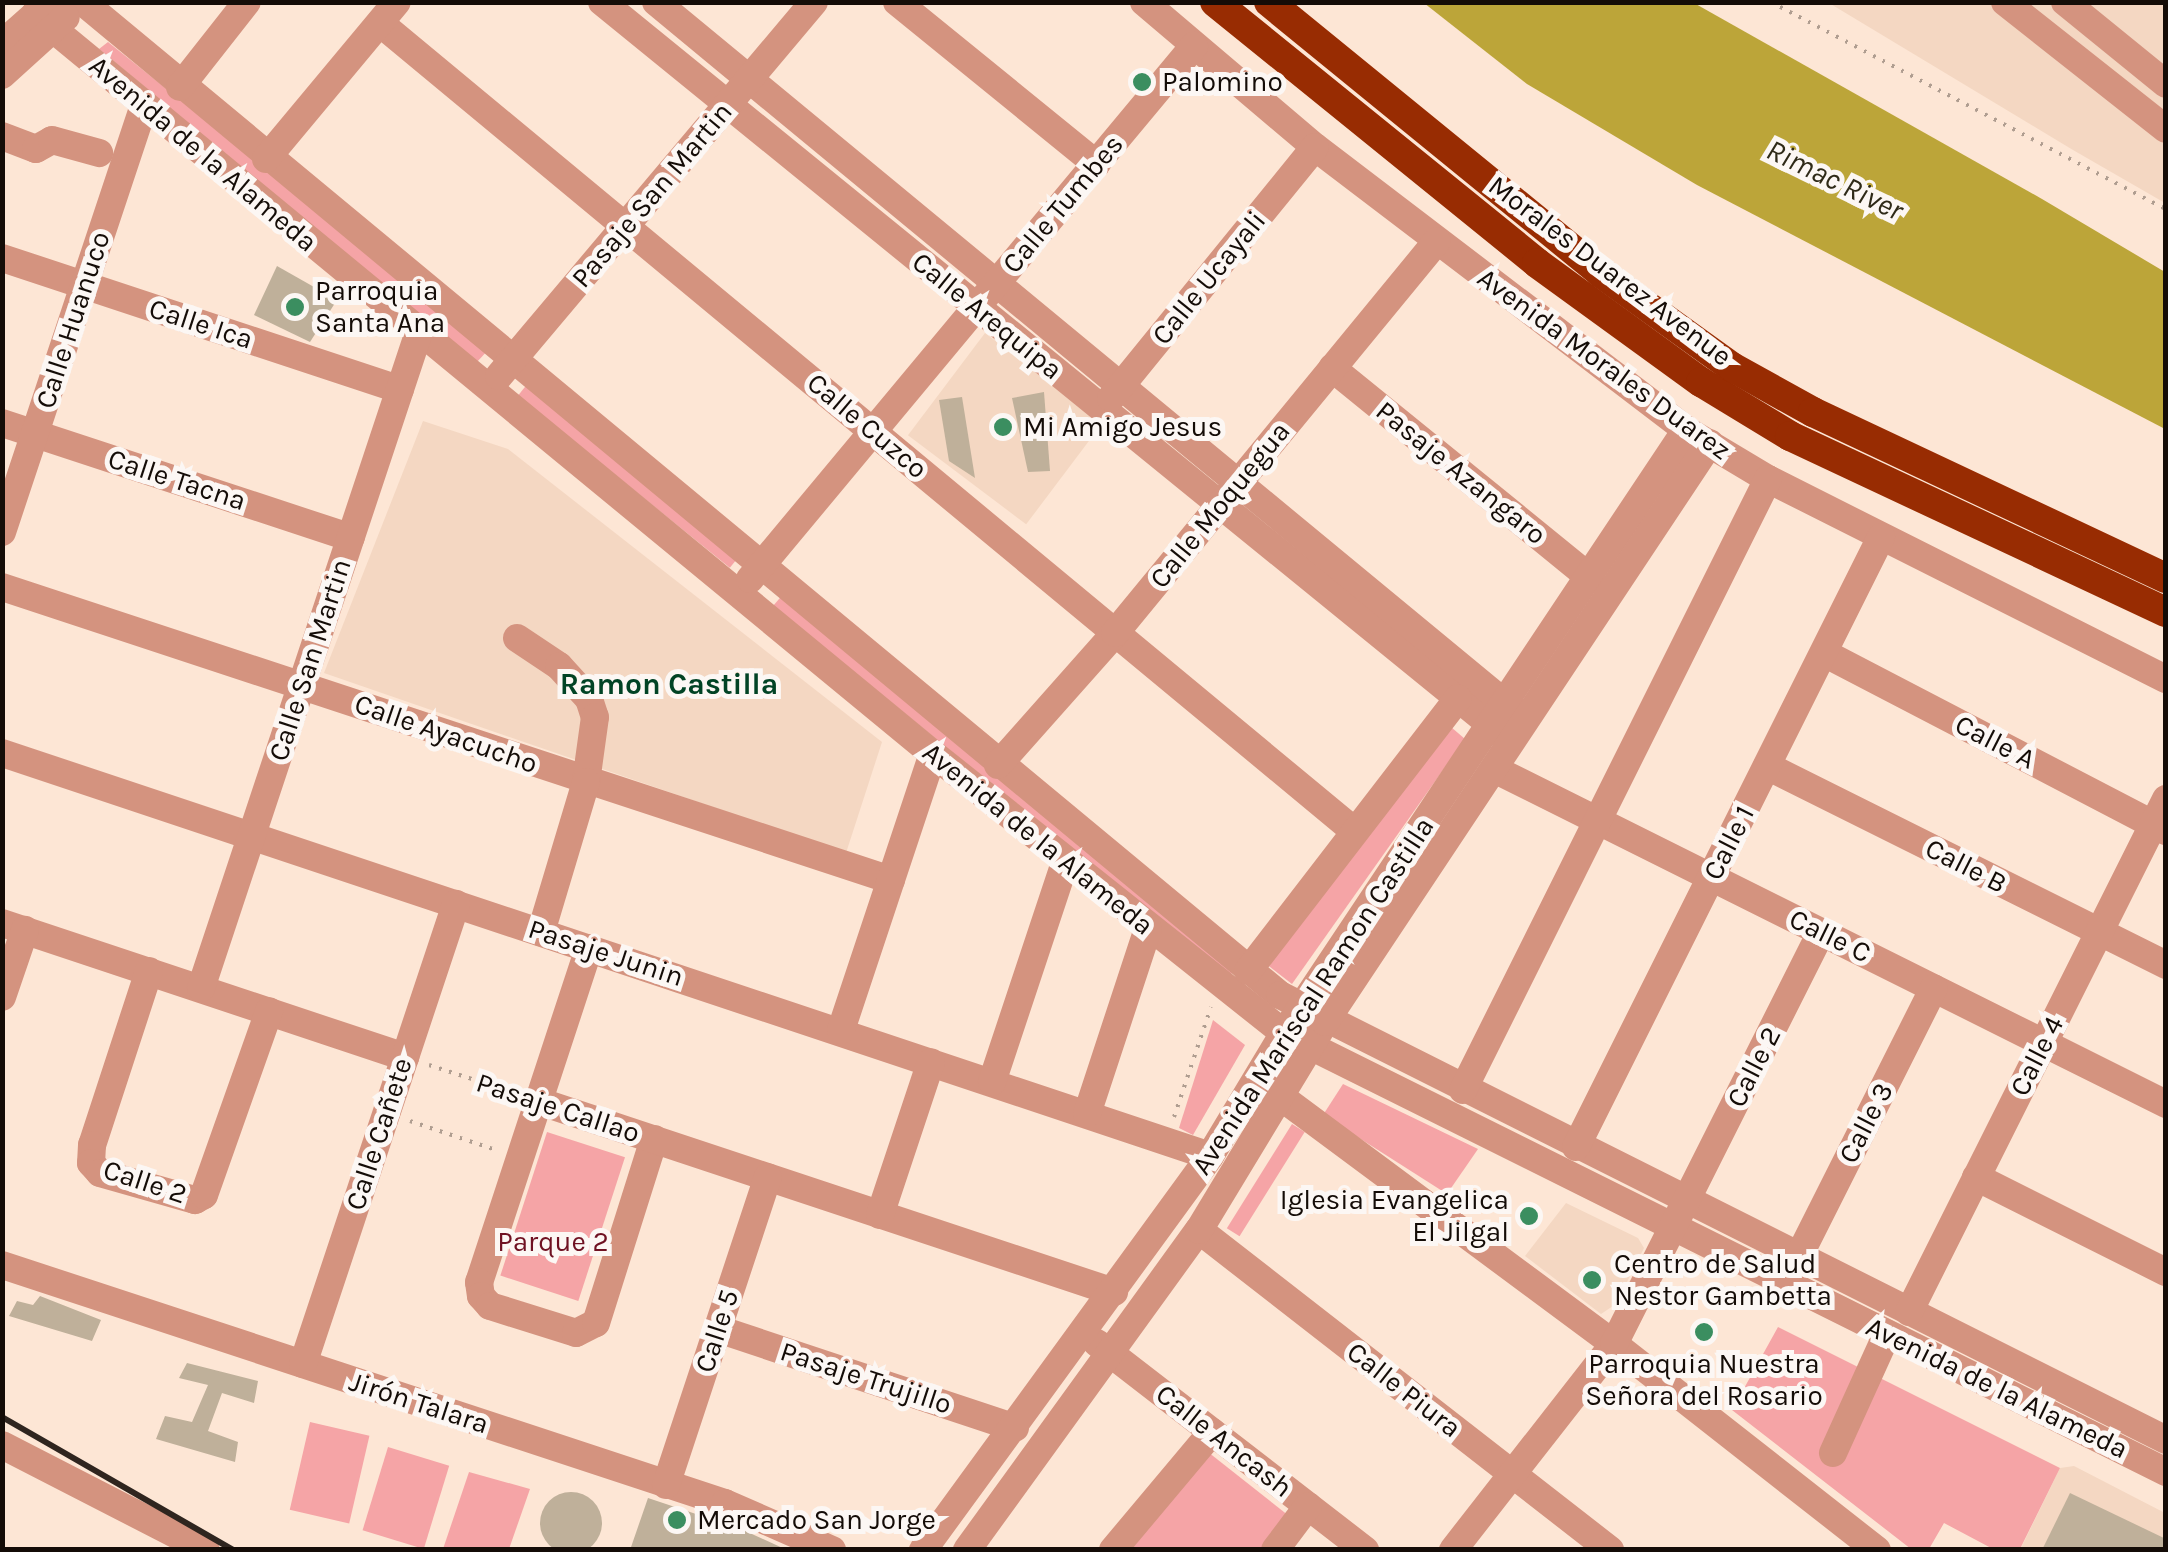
<!DOCTYPE html>
<meta charset="utf-8">
<style>
body{margin:0}
#map{position:relative;width:2168px;height:1552px;overflow:hidden;background:#fde6d5;font-family:Karla,sans-serif}
div>[style]{position:absolute}
[style*='--x']{left:calc(var(--x)*1px);top:calc(var(--y)*1px);width:calc(var(--w)*1px);rotate:calc(var(--a)*1deg)}
.built>*{inset:0;background:#f4d7c2;transform-origin:0 0}
.green>*{inset:0;background:#f5a4a6;transform-origin:0 0}
.water>*{inset:0;background:#bca539}
.building>*{inset:0;background:#bfb09a}
.round{border-radius:50%}
.path>*{height:4px;margin-top:-2px;transform-origin:0;background:repeating-linear-gradient(90deg,#af9d90 0 2.5px,transparent 0 10.5px)}
.minor>*{height:28px;margin:-14px;padding:0 14px;transform-origin:14px;border-radius:14px;background:#d4937f}
.highway>*{height:30px;margin:-15px;padding:0 15px;transform-origin:15px;border-radius:15px;background:#982c02}
.rail>*{height:6px;margin:-3px;padding:0 3px;transform-origin:3px;border-radius:3px;background:#2f251f}
.dots>*{width:28px;height:28px;translate:-50% -50%;box-sizing:border-box;border:5px solid #fcf7f4;border-radius:50%}
span{translate:-50% -50%;white-space:nowrap;text-align:center;line-height:1.15;-webkit-text-stroke:10px #fcf7f4;paint-order:stroke}
.poi-label{font-size:28px;color:#140c07}
.left{translate:0 -50%;text-align:left}
.right{translate:-100% -50%;text-align:right}
.street-label{font-size:28px;color:#140c07}
.park-label{font-size:28px;color:#6f1122}
.water-label{font-size:30px;color:#2f2a18;font-style:italic}
.neighbourhood-label{font-size:30px;color:#014325;font-weight:700}
.frame{position:absolute;inset:0;border:5px solid #140c07;pointer-events:none}
</style>
<div id="map">
<div class="built">
<div style="clip-path:polygon(1829px 3px,2165px 3px,2165px 203px,2073px 150px)"></div>
<div style="left:985px;top:333px;width:148px;height:128px;rotate:37deg"></div>
<div style="clip-path:polygon(423px 421px,508px 449px,882px 742px,846px 853px,324px 673px)"></div>
<div style="clip-path:polygon(1566px 1203px,1638px 1238px,1644px 1248px,1616px 1304px,1601px 1314px,1525px 1256px)"></div>
<div style="clip-path:polygon(2074px 1466px,2165px 1513px,2165px 1549px,2020px 1550px,2060px 1468px)"></div>
</div>
<div class="green">
<div style="clip-path:polygon(108px 42px,490px 348px,476px 363px,99px 49px)"></div>
<div style="left:529px;top:382px;width:273px;height:18px;rotate:39deg"></div>
<div style="clip-path:polygon(785px 592px,1239px 966px,1228px 977px,773px 606px)"></div>
<div style="clip-path:polygon(1451px 727px,1465px 739px,1292px 984px,1266px 964px)"></div>
<div style="clip-path:polygon(1213px 1020px,1245px 1045px,1193px 1135px,1179px 1128px)"></div>
<div style="clip-path:polygon(1343px 1084px,1478px 1149px,1447px 1194px,1323px 1115px)"></div>
<div style="left:1292px;top:1124px;width:15px;height:123px;rotate:32deg"></div>
<div style="left:547px;top:1132px;width:82px;height:151px;rotate:18deg"></div>
<div style="clip-path:polygon(1778px 1327px,2060px 1468px,2020px 1549px,1993px 1549px,1944px 1523px,1929px 1549px,1911px 1549px,1732px 1410px)"></div>
<div style="left:310px;top:1422px;width:61px;height:90px;rotate:13deg"></div>
<div style="left:388px;top:1447px;width:64px;height:87px;rotate:17deg"></div>
<div style="clip-path:polygon(1208px 1452px,1289px 1516px,1262px 1549px,1131px 1550px)"></div>
<div style="clip-path:polygon(469px 1472px,530px 1489px,509px 1549px,443px 1549px)"></div>
</div>
<div class="water">
<div style="clip-path:polygon(1424px 3px,1694px 3px,2042px 199px,2165px 272px,2165px 429px,1697px 185px,1527px 84px)"></div>
</div>
<div class="building">
<div style="clip-path:polygon(277px 266px,337px 300px,310px 342px,254px 315px)"></div>
<div style="clip-path:polygon(1044px 392px,1050px 471px,1028px 472px,1012px 398px)"></div>
<div style="clip-path:polygon(962px 397px,975px 478px,949px 461px,939px 400px)"></div>
<div style="clip-path:polygon(40px 1296px,101px 1320px,92px 1341px,9px 1316px,17px 1301px,33px 1305px)"></div>
<div style="clip-path:polygon(187px 1363px,258px 1381px,254px 1403px,222px 1393px,208px 1431px,238px 1442px,235px 1462px,156px 1439px,165px 1416px,192px 1422px,208px 1385px,179px 1378px)"></div>
<div class="round" style="left:540px;top:1492px;width:62px;height:62px"></div>
<div style="clip-path:polygon(2070px 1493px,2166px 1539px,2166px 1550px,2042px 1550px)"></div>
<div style="clip-path:polygon(648px 1498px,741px 1529px,787px 1550px,630px 1550px)"></div>
</div>
<div class="path">
<div style="--x:1771;--y:2;--w:446;--a:27.7"></div>
<div style="--x:429;--y:1065;--w:90;--a:18"></div>
<div style="--x:1174;--y:1117;--w:116;--a:-71.4"></div>
<div style="--x:410;--y:1121;--w:91;--a:18.6"></div>
</div>
<div class="minor">
<div style="--x:83;--y:2;--w:1555;--a:39.68"></div>
<div style="--x:1280;--y:995;--w:991;--a:26.67"></div>
<div style="--x:602;--y:2;--w:1164;--a:39.11"></div>
<div style="--x:656;--y:2;--w:1118;--a:39.56"></div>
<div style="--x:897;--y:2;--w:257;--a:39.1"></div>
<div style="--x:1144;--y:2;--w:224;--a:40.3"></div>
<div style="--x:1315;--y:147;--w:467;--a:37.3"></div>
<div style="--x:1686;--y:430;--w:96;--a:30.9"></div>
<div style="--x:1768;--y:479;--w:445;--a:26.7"></div>
<div style="--x:2005;--y:2;--w:205;--a:38.3"></div>
<div style="--x:2065;--y:2;--w:130;--a:39.1"></div>
<div style="--x:35;--y:14;--w:1164;--a:39.49"></div>
<div style="--x:933;--y:754;--w:448;--a:38.5"></div>
<div style="--x:1284;--y:1033;--w:985;--a:26.46"></div>
<div style="--x:380;--y:23;--w:1264;--a:39.67"></div>
<div style="--x:2;--y:44;--w:60;--a:-41.6"></div>
<div style="--x:2;--y:75;--w:86;--a:-42.2"></div>
<div style="--x:180;--y:87;--w:108;--a:-51.8"></div>
<div style="--x:2;--y:136;--w:36;--a:21"></div>
<div style="--x:36;--y:149;--w:18;--a:-29"></div>
<div style="--x:52;--y:140;--w:49;--a:15.5"></div>
<div style="--x:266;--y:159;--w:204;--a:-50.2"></div>
<div style="--x:2;--y:258;--w:419;--a:18.3"></div>
<div style="--x:1332;--y:368;--w:333;--a:39.1"></div>
<div style="--x:499;--y:376;--w:489;--a:-49.9"></div>
<div style="--x:1111;--y:398;--w:323;--a:-50.9"></div>
<div style="--x:2;--y:423;--w:367;--a:18.2"></div>
<div style="--x:2;--y:532;--w:446;--a:-71.6"></div>
<div style="--x:750;--y:579;--w:694;--a:-50.21"></div>
<div style="--x:2;--y:587;--w:936;--a:18.24"></div>
<div style="--x:517;--y:638;--w:50;--a:33.7"></div>
<div style="--x:559;--y:666;--w:45;--a:47.7"></div>
<div style="--x:589;--y:699;--w:19;--a:72"></div>
<div style="--x:595;--y:717;--w:66;--a:97.9"></div>
<div style="--x:586;--y:782;--w:157;--a:106.7"></div>
<div style="--x:1824;--y:653;--w:386;--a:27.5"></div>
<div style="--x:2;--y:753;--w:1273;--a:18.45"></div>
<div style="--x:998;--y:765;--w:176;--a:-48.4"></div>
<div style="--x:1115;--y:633;--w:507;--a:-50.6"></div>
<div style="--x:1767;--y:766;--w:446;--a:26.5"></div>
<div style="--x:1494;--y:769;--w:751;--a:26.5"></div>
<div style="--x:2;--y:923;--w:425;--a:18.4"></div>
<div style="--x:589;--y:948;--w:352;--a:108.2"></div>
<div style="--x:479;--y:1282;--w:14;--a:82"></div>
<div style="--x:481;--y:1296;--w:13;--a:48"></div>
<div style="--x:490;--y:1306;--w:90;--a:17.4"></div>
<div style="--x:576;--y:1333;--w:22;--a:-27"></div>
<div style="--x:596;--y:1323;--w:193;--a:-72.5"></div>
<div style="--x:149;--y:971;--w:183;--a:108.1"></div>
<div style="--x:92;--y:1145;--w:18;--a:93"></div>
<div style="--x:91;--y:1163;--w:13;--a:48"></div>
<div style="--x:100;--y:1173;--w:99;--a:15.9"></div>
<div style="--x:195;--y:1200;--w:10;--a:-29"></div>
<div style="--x:204;--y:1195;--w:195;--a:-70.5"></div>
<div style="--x:1248;--y:971;--w:344;--a:-52.4"></div>
<div style="--x:201;--y:988;--w:691;--a:-71.62"></div>
<div style="--x:2;--y:997;--w:71;--a:-71.1"></div>
<div style="--x:841;--y:1030;--w:291;--a:-71.6"></div>
<div style="--x:992;--y:1082;--w:232;--a:-71.6"></div>
<div style="--x:1265;--y:1085;--w:435;--a:36.6"></div>
<div style="--x:1614;--y:1344;--w:334;--a:38.1"></div>
<div style="--x:1463;--y:1090;--w:683;--a:-63.47"></div>
<div style="--x:538;--y:1101;--w:607;--a:18.35"></div>
<div style="--x:1087;--y:1114;--w:195;--a:-71.8"></div>
<div style="--x:1576;--y:1147;--w:682;--a:-63.43"></div>
<div style="--x:1976;--y:1177;--w:212;--a:26.6"></div>
<div style="--x:880;--y:1215;--w:161;--a:-71.6"></div>
<div style="--x:1199;--y:1230;--w:521;--a:37.9"></div>
<div style="--x:1798;--y:1258;--w:302;--a:-63.3"></div>
<div style="--x:2;--y:1265;--w:761;--a:18.22"></div>
<div style="--x:725;--y:1503;--w:117;--a:23.7"></div>
<div style="--x:1909;--y:1312;--w:574;--a:-63.39"></div>
<div style="--x:718;--y:1329;--w:313;--a:18.4"></div>
<div style="--x:1097;--y:1343;--w:339;--a:37.7"></div>
<div style="--x:303;--y:1364;--w:485;--a:-71.6"></div>
<div style="--x:2;--y:1445;--w:229;--a:27.2"></div>
<div style="--x:1833;--y:1453;--w:131;--a:-65.6"></div>
<div style="--x:666;--y:1485;--w:324;--a:-71.7"></div>
<div style="--x:923;--y:1550;--w:487;--a:-53.9"></div>
<div style="--x:1210;--y:1156;--w:144;--a:-59"></div>
<div style="--x:1284;--y:1033;--w:725;--a:-56.31"></div>
<div style="--x:967;--y:1550;--w:395;--a:-54.1"></div>
<div style="--x:1199;--y:1230;--w:243;--a:-58.8"></div>
<div style="--x:1325;--y:1022;--w:695;--a:-56.38"></div>
<div style="--x:1113;--y:1550;--w:154;--a:-50"></div>
<div style="--x:1275;--y:1550;--w:55;--a:-53.1"></div>
<div style="--x:1453;--y:1550;--w:261;--a:-52"></div>
<div style="--x:1614;--y:1344;--w:461;--a:-63.3"></div>
</div>
<div class="highway">
<div style="--x:1215;--y:2;--w:414;--a:39"></div>
<div style="--x:1537;--y:263;--w:203;--a:36"></div>
<div style="--x:1701;--y:382;--w:104;--a:31.2"></div>
<div style="--x:1790;--y:436;--w:415;--a:25.1"></div>
<div style="--x:1269;--y:2;--w:429;--a:39.2"></div>
<div style="--x:1601;--y:273;--w:161;--a:35.7"></div>
<div style="--x:1732;--y:367;--w:93;--a:29.1"></div>
<div style="--x:1813;--y:412;--w:390;--a:25.2"></div>
</div>
<div class="rail">
<div style="--x:2;--y:1417;--w:267;--a:29.9"></div>
</div>
<div class="dots">
<div style="left:1142px;top:82px;background:#3b8e60"></div>
<div style="left:295px;top:307px;background:#3b8e60"></div>
<div style="left:1003px;top:427px;background:#3b8e60"></div>
<div style="left:1529px;top:1216px;background:#3b8e60"></div>
<div style="left:1592px;top:1280px;background:#3b8e60"></div>
<div style="left:1704px;top:1332px;background:#3b8e60"></div>
<div style="left:677px;top:1520px;background:#3b8e60"></div>
</div>
<div class="poi-label">
<span class="left" style="left:1162px;top:82px">Palomino</span>
<span class="left" style="left:315px;top:307px">Parroquia<br>Santa Ana</span>
<span class="left" style="left:1023px;top:427px">Mi Amigo Jesus</span>
<span class="right" style="left:1509px;top:1216px">Iglesia Evangelica<br>El Jilgal</span>
<span class="left" style="left:1614px;top:1280px">Centro de Salud<br>Nestor Gambetta</span>
<span style="left:1704px;top:1380px">Parroquia Nuestra<br>Señora del Rosario</span>
<span class="left" style="left:697px;top:1520px">Mercado San Jorge</span>
</div>
<div class="street-label">
<span style="left:203px;top:154px;rotate:40deg">Avenida de la Alameda</span>
<span style="left:652px;top:195px;rotate:-50deg">Pasaje San Martin</span>
<span style="left:1063px;top:204px;rotate:-50deg">Calle Tumbes</span>
<span style="left:1610px;top:271px;rotate:37deg">Morales Duarez Avenue</span>
<span style="left:1209px;top:278px;rotate:-51deg">Calle Ucayali</span>
<span style="left:987px;top:316px;rotate:39deg">Calle Arequipa</span>
<span style="left:73px;top:320px;rotate:-72deg">Calle Huanuco</span>
<span style="left:201px;top:324px;rotate:18deg">Calle Ica</span>
<span style="left:1604px;top:364px;rotate:36deg">Avenida Morales Duarez</span>
<span style="left:867px;top:426px;rotate:40deg">Calle Cuzco</span>
<span style="left:1461px;top:473px;rotate:39deg">Pasaje Azangaro</span>
<span style="left:177px;top:480px;rotate:18deg">Calle Tacna</span>
<span style="left:1220px;top:505px;rotate:-51deg">Calle Moquegua</span>
<span style="left:310px;top:660px;rotate:-72deg">Calle San Martin</span>
<span style="left:446px;top:734px;rotate:19deg">Calle Ayacucho</span>
<span style="left:1995px;top:742px;rotate:27deg">Calle A</span>
<span style="left:1038px;top:839px;rotate:39deg">Avenida de la Alameda</span>
<span style="left:1729px;top:843px;rotate:-63deg">Calle 1</span>
<span style="left:1966px;top:866px;rotate:27deg">Calle B</span>
<span style="left:1830px;top:936px;rotate:26deg">Calle C</span>
<span style="left:606px;top:953px;rotate:18deg">Pasaje Junin</span>
<span style="left:1313px;top:996px;rotate:-57deg">Avenida Mariscal Ramon Castilla</span>
<span style="left:2037px;top:1056px;rotate:-63deg">Calle 4</span>
<span style="left:1754px;top:1067px;rotate:-63deg">Calle 2</span>
<span style="left:558px;top:1108px;rotate:18deg">Pasaje Callao</span>
<span style="left:1866px;top:1123px;rotate:-63deg">Calle 3</span>
<span style="left:379px;top:1134px;rotate:-72deg">Calle Cañete</span>
<span style="left:145px;top:1182px;rotate:18deg">Calle 2</span>
<span style="left:717px;top:1331px;rotate:-72deg">Calle 5</span>
<span style="left:866px;top:1378px;rotate:18deg">Pasaje Trujillo</span>
<span style="left:1997px;top:1388px;rotate:26deg">Avenida de la Alameda</span>
<span style="left:1404px;top:1390px;rotate:38deg">Calle Piura</span>
<span style="left:419px;top:1403px;rotate:18deg">Jirón Talara</span>
<span style="left:1224px;top:1441px;rotate:38deg">Calle Ancash</span>
</div>
<div class="park-label">
<span style="left:553px;top:1242px">Parque 2</span>
</div>
<div class="water-label">
<span style="left:1835px;top:180px;rotate:26deg">Rimac River</span>
</div>
<div class="neighbourhood-label">
<span style="left:669px;top:684px">Ramon Castilla</span>
</div>
<div class="frame"></div>
</div>
